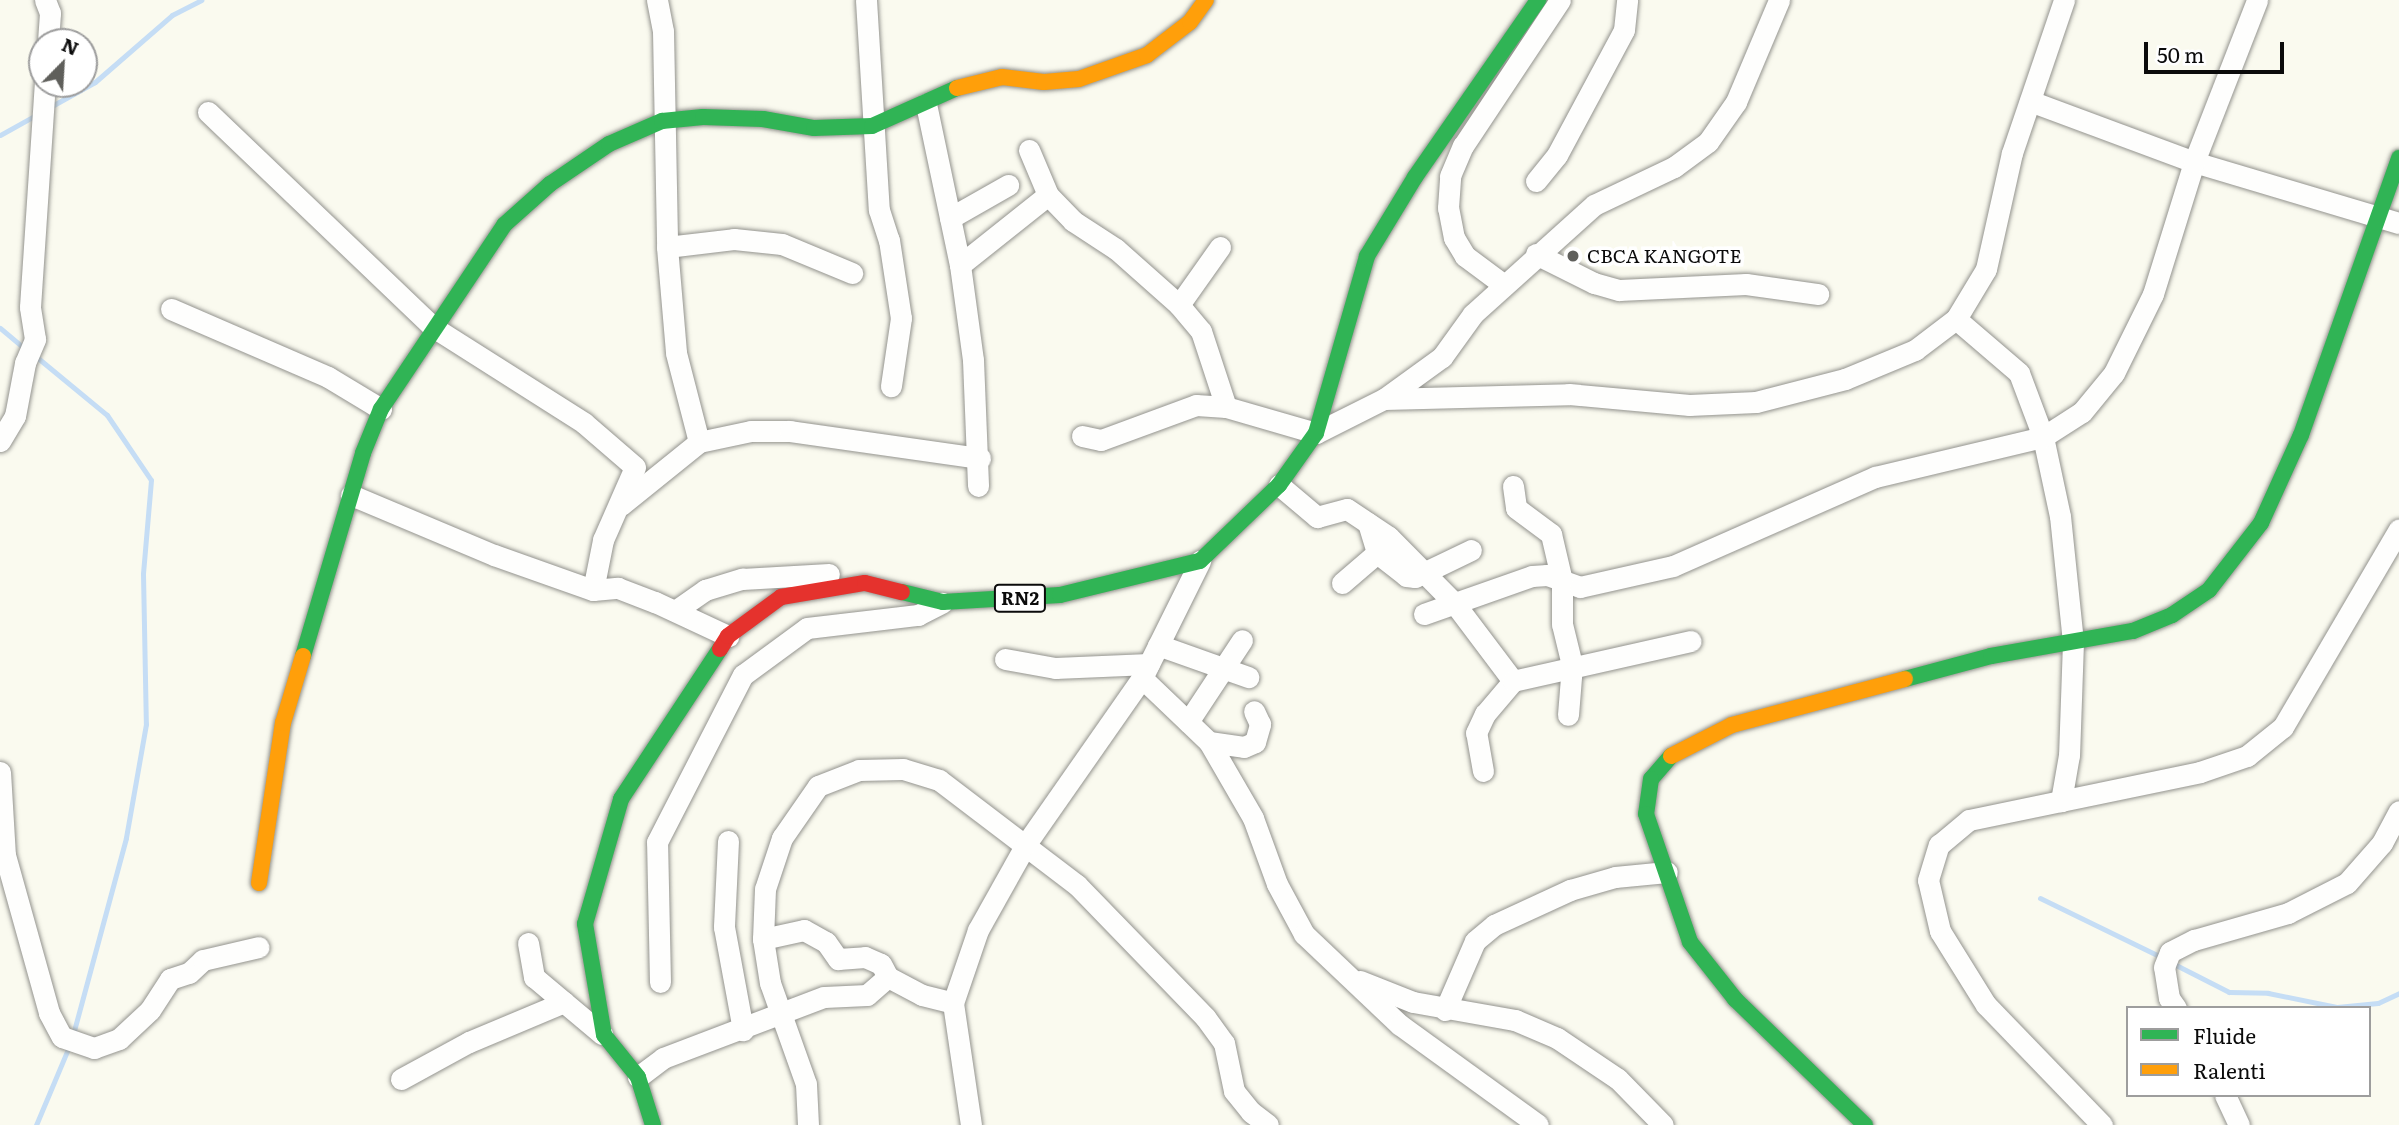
<!DOCTYPE html>
<style>
body{margin:0}
#map{position:relative;width:2399px;height:1125px;overflow:hidden;background:#fafaef;font-family:Literata,serif}
div>[style]{position:absolute}
[style*='--x']{left:calc(var(--x)*1px);top:calc(var(--y)*1px);width:calc(var(--w)*1px);rotate:calc(var(--a)*1deg)}
.stream>*{height:5px;margin:-2.5px;padding:0 2.5px;transform-origin:2.5px;border-radius:2.5px;background:#c5ddf5}
.roads{filter:drop-shadow(0 0 2px #93938e) drop-shadow(0 0 2px #93938e)}
.street>*{height:21px;margin:-10.5px;padding:0 10.5px;transform-origin:10.5px;border-radius:10.5px;background:#fefefd}
.fast>*{height:16px;margin:-8px;padding:0 8px;transform-origin:8px;border-radius:8px;background:#30b455}
.slow>*{height:16px;margin:-8px;padding:0 8px;transform-origin:8px;border-radius:8px;background:#ff9f0a}
.jam>*{height:16px;margin:-8px;padding:0 8px;transform-origin:8px;border-radius:8px;background:#e5322d}
.dots>*{width:19px;height:19px;translate:-50% -50%;box-sizing:border-box;border:4px solid #fff;border-radius:50%}
span{translate:-50% -50%;white-space:nowrap;text-align:center;line-height:1.15;-webkit-text-stroke:7px #fff;paint-order:stroke}
.shield-label span{padding:2px 5px;background:#fff;border:2px solid;border-radius:5px;-webkit-text-stroke-width:0}
.shield-label{font-size:18px;color:#0b0b0b;font-weight:700}
.poi-label{font-size:19px;color:#0b0b0b}
.left{translate:0 -50%;text-align:left}
.legend{position:absolute;left:2126px;top:1006px;width:245px;height:91px;box-sizing:border-box;background:#fff;border:2px solid #9d9d9d;margin:0;padding:9px 12px;list-style:none;font-size:21px;color:#0b0b0b}
.legend li{display:flex;align-items:center;gap:14px;height:35px}
.legend b{width:35px;border:2px solid #9d9d9d}
.north{position:absolute;left:28px;top:28px;width:70px;height:70px;box-sizing:border-box;background:#fff;border:2px solid #9d9d9d;border-radius:50%;rotate:24deg;font-size:19px;font-weight:700;line-height:28px;text-align:center;color:#0b0b0b}
.north::after{content:'';display:block;margin:auto;width:24px;height:32px;background:#5f5f5b;clip-path:polygon(50% 0,100% 100%,50% 72%,0 100%)}
.scale{position:absolute;left:2144px;top:42px;width:140px;height:32px;box-sizing:border-box;border:4px solid #0b0b0b;border-top:0;padding-left:9px;font-size:21px;line-height:24px;white-space:nowrap;color:#0b0b0b;-webkit-text-stroke:5px #fff;paint-order:stroke}
</style>
<div id="map">
<div class="stream">
<div style="--x:50;--y:107;--w:51;--a:-29.1"></div>
<div style="--x:95;--y:82;--w:102;--a:-41"></div>
<div style="--x:172;--y:15;--w:33;--a:-27"></div>
<div style="--x:0;--y:135;--w:41;--a:-29.1"></div>
<div style="--x:0;--y:328;--w:31;--a:40"></div>
<div style="--x:33;--y:354;--w:96;--a:39.5"></div>
<div style="--x:107;--y:415;--w:78;--a:55.9"></div>
<div style="--x:151;--y:480;--w:94;--a:94.9"></div>
<div style="--x:143;--y:574;--w:150;--a:88.9"></div>
<div style="--x:146;--y:724;--w:116;--a:100"></div>
<div style="--x:126;--y:838;--w:204;--a:105.1"></div>
<div style="--x:2040;--y:898;--w:137;--a:26"></div>
<div style="--x:2172;--y:963;--w:64;--a:27"></div>
<div style="--x:2229;--y:992;--w:39;--a:1"></div>
<div style="--x:2268;--y:993;--w:70;--a:11.5"></div>
<div style="--x:2337;--y:1007;--w:41;--a:-5.6"></div>
<div style="--x:2378;--y:1003;--w:23;--a:-25"></div>
<div style="--x:36;--y:1125;--w:88;--a:-67.2"></div>
</div>
<div class="roads">
<div class="street">
<div style="--x:45;--y:0;--w:14;--a:69"></div>
<div style="--x:50;--y:13;--w:29;--a:94"></div>
<div style="--x:657;--y:0;--w:32;--a:79"></div>
<div style="--x:663;--y:31;--w:216;--a:88.9"></div>
<div style="--x:667;--y:247;--w:106;--a:85.1"></div>
<div style="--x:676;--y:353;--w:92;--a:75.5"></div>
<div style="--x:866;--y:0;--w:210;--a:86.5"></div>
<div style="--x:879;--y:210;--w:32;--a:72"></div>
<div style="--x:889;--y:240;--w:79;--a:81.3"></div>
<div style="--x:901;--y:318;--w:69;--a:98.4"></div>
<div style="--x:2030;--y:101;--w:175;--a:20.4"></div>
<div style="--x:2194;--y:162;--w:214;--a:16.6"></div>
<div style="--x:926;--y:104;--w:165;--a:78.1"></div>
<div style="--x:960;--y:265;--w:96;--a:82.2"></div>
<div style="--x:973;--y:360;--w:126;--a:87.7"></div>
<div style="--x:208;--y:112;--w:311;--a:43.7"></div>
<div style="--x:433;--y:327;--w:179;--a:32.4"></div>
<div style="--x:584;--y:423;--w:67;--a:40.8"></div>
<div style="--x:635;--y:467;--w:80;--a:113.7"></div>
<div style="--x:603;--y:540;--w:51;--a:101.3"></div>
<div style="--x:1029;--y:150;--w:49;--a:67.1"></div>
<div style="--x:1048;--y:195;--w:36;--a:46"></div>
<div style="--x:1073;--y:221;--w:51;--a:33.1"></div>
<div style="--x:1116;--y:249;--w:84;--a:41.6"></div>
<div style="--x:1179;--y:305;--w:34;--a:50"></div>
<div style="--x:1201;--y:331;--w:80;--a:71.8"></div>
<div style="--x:1536;--y:181;--w:33;--a:-51"></div>
<div style="--x:1557;--y:155;--w:142;--a:-61.8"></div>
<div style="--x:1624;--y:30;--w:30;--a:-84"></div>
<div style="--x:950;--y:218;--w:67;--a:-29.6"></div>
<div style="--x:667;--y:247;--w:67;--a:-6.8"></div>
<div style="--x:734;--y:239;--w:48;--a:5.9"></div>
<div style="--x:782;--y:244;--w:76;--a:22.5"></div>
<div style="--x:1536;--y:254;--w:65;--a:26.6"></div>
<div style="--x:1594;--y:283;--w:26;--a:16"></div>
<div style="--x:1619;--y:290;--w:127;--a:-2.7"></div>
<div style="--x:1746;--y:284;--w:73;--a:7.9"></div>
<div style="--x:960;--y:265;--w:112;--a:-38.5"></div>
<div style="--x:1504;--y:285;--w:49;--a:-143.4"></div>
<div style="--x:1465;--y:256;--w:21;--a:-121"></div>
<div style="--x:1454;--y:238;--w:31;--a:-101"></div>
<div style="--x:1448;--y:208;--w:32;--a:-86"></div>
<div style="--x:1450;--y:176;--w:33;--a:-67"></div>
<div style="--x:1463;--y:146;--w:175;--a:-56.4"></div>
<div style="--x:1179;--y:305;--w:71;--a:-54.7"></div>
<div style="--x:171;--y:309;--w:171;--a:23.4"></div>
<div style="--x:328;--y:377;--w:62;--a:31.1"></div>
<div style="--x:1956;--y:319;--w:83;--a:40.6"></div>
<div style="--x:2019;--y:373;--w:68;--a:69.4"></div>
<div style="--x:2043;--y:437;--w:81;--a:77.9"></div>
<div style="--x:2060;--y:516;--w:127;--a:84.1"></div>
<div style="--x:2073;--y:642;--w:113;--a:92"></div>
<div style="--x:2069;--y:755;--w:47;--a:99.9"></div>
<div style="--x:1384;--y:399;--w:72;--a:-35.9"></div>
<div style="--x:1442;--y:357;--w:53;--a:-54.2"></div>
<div style="--x:1473;--y:314;--w:163;--a:-42"></div>
<div style="--x:1594;--y:205;--w:89;--a:-25.4"></div>
<div style="--x:1674;--y:167;--w:42;--a:-36.3"></div>
<div style="--x:1708;--y:142;--w:49;--a:-55"></div>
<div style="--x:1736;--y:102;--w:111;--a:-67.1"></div>
<div style="--x:1082;--y:436;--w:19;--a:12"></div>
<div style="--x:1101;--y:440;--w:101;--a:-20.2"></div>
<div style="--x:1196;--y:405;--w:30;--a:4"></div>
<div style="--x:1226;--y:407;--w:94;--a:16.1"></div>
<div style="--x:1316;--y:433;--w:76;--a:-26.6"></div>
<div style="--x:1384;--y:399;--w:185;--a:-1.5"></div>
<div style="--x:1569;--y:394;--w:121;--a:5.2"></div>
<div style="--x:1689;--y:405;--w:67;--a:-2.6"></div>
<div style="--x:1756;--y:402;--w:92;--a:-14.5"></div>
<div style="--x:1845;--y:379;--w:76;--a:-22.5"></div>
<div style="--x:1915;--y:350;--w:51;--a:-37.1"></div>
<div style="--x:1956;--y:319;--w:58;--a:-59"></div>
<div style="--x:1986;--y:269;--w:119;--a:-77.4"></div>
<div style="--x:2012;--y:153;--w:162;--a:-71.2"></div>
<div style="--x:0;--y:441;--w:29;--a:-59"></div>
<div style="--x:15;--y:416;--w:54;--a:-79.3"></div>
<div style="--x:25;--y:363;--w:26;--a:-67"></div>
<div style="--x:35;--y:339;--w:32;--a:-99"></div>
<div style="--x:30;--y:307;--w:224;--a:-86.2"></div>
<div style="--x:1279;--y:485;--w:50;--a:40.1"></div>
<div style="--x:1317;--y:517;--w:31;--a:-15"></div>
<div style="--x:1347;--y:509;--w:50;--a:33.7"></div>
<div style="--x:1389;--y:537;--w:94;--a:45.4"></div>
<div style="--x:1455;--y:604;--w:96;--a:53"></div>
<div style="--x:1513;--y:486;--w:22;--a:82"></div>
<div style="--x:1516;--y:508;--w:44;--a:36.6"></div>
<div style="--x:1551;--y:534;--w:48;--a:76.8"></div>
<div style="--x:1562;--y:581;--w:43;--a:90"></div>
<div style="--x:1562;--y:624;--w:42;--a:76.3"></div>
<div style="--x:1572;--y:665;--w:50;--a:94.6"></div>
<div style="--x:351;--y:495;--w:155;--a:22.8"></div>
<div style="--x:494;--y:555;--w:105;--a:19.5"></div>
<div style="--x:593;--y:590;--w:25;--a:-5"></div>
<div style="--x:618;--y:588;--w:40;--a:21"></div>
<div style="--x:655;--y:602;--w:81;--a:25"></div>
<div style="--x:621;--y:505;--w:100;--a:-38.9"></div>
<div style="--x:699;--y:442;--w:53;--a:-11.9"></div>
<div style="--x:751;--y:431;--w:39;--a:0"></div>
<div style="--x:790;--y:431;--w:192;--a:8.1"></div>
<div style="--x:1368;--y:523;--w:31;--a:73"></div>
<div style="--x:1377;--y:553;--w:37;--a:38"></div>
<div style="--x:1406;--y:576;--w:9;--a:6"></div>
<div style="--x:1415;--y:577;--w:62;--a:-25.7"></div>
<div style="--x:1342;--y:583;--w:46;--a:-40.6"></div>
<div style="--x:675;--y:611;--w:37;--a:-35"></div>
<div style="--x:705;--y:590;--w:39;--a:-17"></div>
<div style="--x:742;--y:579;--w:87;--a:-3.3"></div>
<div style="--x:1424;--y:614;--w:114;--a:-19.4"></div>
<div style="--x:1532;--y:576;--w:15;--a:-4"></div>
<div style="--x:1547;--y:575;--w:35;--a:20"></div>
<div style="--x:1580;--y:587;--w:95;--a:-12.7"></div>
<div style="--x:1673;--y:566;--w:221;--a:-23.8"></div>
<div style="--x:1875;--y:477;--w:173;--a:-13.4"></div>
<div style="--x:2043;--y:437;--w:46;--a:-32.7"></div>
<div style="--x:2082;--y:412;--w:50;--a:-50.6"></div>
<div style="--x:2114;--y:373;--w:88;--a:-63.7"></div>
<div style="--x:2153;--y:294;--w:138;--a:-72.7"></div>
<div style="--x:2194;--y:162;--w:174;--a:-68.7"></div>
<div style="--x:1158;--y:645;--w:96;--a:19.6"></div>
<div style="--x:1005;--y:659;--w:51;--a:10.2"></div>
<div style="--x:1055;--y:668;--w:94;--a:-2.4"></div>
<div style="--x:1142;--y:678;--w:93;--a:43.7"></div>
<div style="--x:1209;--y:742;--w:88;--a:59.9"></div>
<div style="--x:1253;--y:818;--w:70;--a:70"></div>
<div style="--x:1277;--y:884;--w:57;--a:61.6"></div>
<div style="--x:1304;--y:934;--w:132;--a:43.5"></div>
<div style="--x:1400;--y:1025;--w:170;--a:35.9"></div>
<div style="--x:1188;--y:722;--w:98;--a:-56.6"></div>
<div style="--x:1209;--y:742;--w:35;--a:8"></div>
<div style="--x:1244;--y:747;--w:12;--a:-24"></div>
<div style="--x:1255;--y:742;--w:19;--a:-74"></div>
<div style="--x:1260;--y:724;--w:14;--a:-115"></div>
<div style="--x:1483;--y:771;--w:39;--a:-100"></div>
<div style="--x:1476;--y:733;--w:21;--a:-65"></div>
<div style="--x:1485;--y:714;--w:43;--a:-49.7"></div>
<div style="--x:1513;--y:681;--w:182;--a:-12.7"></div>
<div style="--x:0;--y:772;--w:83;--a:86.6"></div>
<div style="--x:5;--y:855;--w:164;--a:74.4"></div>
<div style="--x:49;--y:1013;--w:27;--a:62"></div>
<div style="--x:62;--y:1037;--w:34;--a:19"></div>
<div style="--x:94;--y:1048;--w:27;--a:-20"></div>
<div style="--x:119;--y:1039;--w:42;--a:-43.1"></div>
<div style="--x:150;--y:1010;--w:37;--a:-57"></div>
<div style="--x:170;--y:979;--w:20;--a:-18"></div>
<div style="--x:189;--y:973;--w:19;--a:-43"></div>
<div style="--x:203;--y:960;--w:57;--a:-13.1"></div>
<div style="--x:728;--y:841;--w:86;--a:92.7"></div>
<div style="--x:724;--y:927;--w:105;--a:79.5"></div>
<div style="--x:763;--y:939;--w:42;--a:-12.4"></div>
<div style="--x:804;--y:930;--w:25;--a:29"></div>
<div style="--x:826;--y:942;--w:21;--a:55"></div>
<div style="--x:838;--y:959;--w:27;--a:-4"></div>
<div style="--x:865;--y:957;--w:17;--a:24"></div>
<div style="--x:881;--y:964;--w:15;--a:62"></div>
<div style="--x:888;--y:977;--w:38;--a:28"></div>
<div style="--x:922;--y:995;--w:32;--a:14"></div>
<div style="--x:528;--y:943;--w:35;--a:80"></div>
<div style="--x:534;--y:977;--w:89;--a:40"></div>
<div style="--x:1360;--y:981;--w:57;--a:21.6"></div>
<div style="--x:1413;--y:1002;--w:104;--a:10"></div>
<div style="--x:1515;--y:1020;--w:46;--a:23.2"></div>
<div style="--x:1557;--y:1038;--w:73;--a:33.9"></div>
<div style="--x:1618;--y:1079;--w:64;--a:45.6"></div>
<div style="--x:660;--y:982;--w:140;--a:-91.2"></div>
<div style="--x:657;--y:842;--w:188;--a:-62.8"></div>
<div style="--x:743;--y:675;--w:79;--a:-36.3"></div>
<div style="--x:807;--y:628;--w:112;--a:-6.7"></div>
<div style="--x:918;--y:615;--w:27;--a:-27"></div>
<div style="--x:2176;--y:1008;--w:12;--a:-125"></div>
<div style="--x:2169;--y:998;--w:31;--a:-99"></div>
<div style="--x:2164;--y:967;--w:16;--a:-68"></div>
<div style="--x:2170;--y:952;--w:27;--a:-27"></div>
<div style="--x:2194;--y:940;--w:98;--a:-16"></div>
<div style="--x:2288;--y:913;--w:66;--a:-27"></div>
<div style="--x:2347;--y:883;--w:53;--a:-48.8"></div>
<div style="--x:2382;--y:843;--w:36;--a:-62"></div>
<div style="--x:1445;--y:1010;--w:75;--a:-66.5"></div>
<div style="--x:1475;--y:941;--w:25;--a:-40"></div>
<div style="--x:1494;--y:925;--w:84;--a:-24.7"></div>
<div style="--x:1570;--y:890;--w:47;--a:-16.1"></div>
<div style="--x:1615;--y:877;--w:52;--a:-5.5"></div>
<div style="--x:638;--y:1077;--w:31;--a:-37"></div>
<div style="--x:663;--y:1058;--w:172;--a:-20.8"></div>
<div style="--x:824;--y:997;--w:43;--a:-2.7"></div>
<div style="--x:867;--y:995;--w:28;--a:-41"></div>
<div style="--x:401;--y:1079;--w:77;--a:-28.6"></div>
<div style="--x:469;--y:1042;--w:103;--a:-22.8"></div>
<div style="--x:2225;--y:1095;--w:33;--a:65"></div>
<div style="--x:808;--y:1125;--w:41;--a:-92.8"></div>
<div style="--x:806;--y:1084;--w:107;--a:-109.6"></div>
<div style="--x:770;--y:983;--w:45;--a:-99"></div>
<div style="--x:763;--y:939;--w:50;--a:-87.7"></div>
<div style="--x:765;--y:889;--w:54;--a:-71.6"></div>
<div style="--x:782;--y:838;--w:63;--a:-55.3"></div>
<div style="--x:818;--y:786;--w:44;--a:-21.3"></div>
<div style="--x:859;--y:770;--w:44;--a:-1.3"></div>
<div style="--x:903;--y:769;--w:38;--a:17"></div>
<div style="--x:939;--y:780;--w:173;--a:37.3"></div>
<div style="--x:1077;--y:885;--w:184;--a:45.9"></div>
<div style="--x:1205;--y:1017;--w:32;--a:54"></div>
<div style="--x:1224;--y:1043;--w:49;--a:78.2"></div>
<div style="--x:1234;--y:1091;--w:27;--a:51"></div>
<div style="--x:1251;--y:1112;--w:21;--a:37"></div>
<div style="--x:971;--y:1125;--w:123;--a:-98.4"></div>
<div style="--x:953;--y:1003;--w:77;--a:-71.1"></div>
<div style="--x:978;--y:930;--w:98;--a:-60.8"></div>
<div style="--x:1026;--y:844;--w:203;--a:-55.1"></div>
<div style="--x:1142;--y:678;--w:131;--a:-63.6"></div>
<div style="--x:2102;--y:1125;--w:167;--a:-134"></div>
<div style="--x:1986;--y:1005;--w:87;--a:-121.9"></div>
<div style="--x:1940;--y:931;--w:52;--a:-103.2"></div>
<div style="--x:1928;--y:880;--w:37;--a:-73"></div>
<div style="--x:1939;--y:845;--w:39;--a:-40"></div>
<div style="--x:1969;--y:820;--w:236;--a:-11.7"></div>
<div style="--x:2200;--y:772;--w:50;--a:-18.8"></div>
<div style="--x:2247;--y:756;--w:46;--a:-38.9"></div>
<div style="--x:2283;--y:727;--w:229;--a:-59.6"></div>
</div>
<div class="fast">
<div style="--x:902;--y:592;--w:42;--a:13.7"></div>
<div style="--x:943;--y:602;--w:117;--a:-3.4"></div>
<div style="--x:1060;--y:595;--w:144;--a:-13.7"></div>
<div style="--x:1200;--y:561;--w:110;--a:-43.9"></div>
<div style="--x:1279;--y:485;--w:64;--a:-54.6"></div>
<div style="--x:1316;--y:433;--w:184;--a:-73.9"></div>
<div style="--x:1367;--y:256;--w:92;--a:-58.7"></div>
<div style="--x:1415;--y:177;--w:216;--a:-55.2"></div>
<div style="--x:303;--y:656;--w:212;--a:-73.5"></div>
<div style="--x:363;--y:453;--w:48;--a:-67.8"></div>
<div style="--x:381;--y:409;--w:221;--a:-56.2"></div>
<div style="--x:504;--y:225;--w:62;--a:-41.7"></div>
<div style="--x:550;--y:184;--w:71;--a:-34.1"></div>
<div style="--x:609;--y:144;--w:58;--a:-23.5"></div>
<div style="--x:662;--y:121;--w:41;--a:-5.6"></div>
<div style="--x:703;--y:117;--w:60;--a:1.9"></div>
<div style="--x:763;--y:119;--w:52;--a:10"></div>
<div style="--x:814;--y:128;--w:58;--a:-2"></div>
<div style="--x:872;--y:126;--w:93;--a:-24.1"></div>
<div style="--x:1905;--y:679;--w:89;--a:-15"></div>
<div style="--x:1991;--y:656;--w:144;--a:-10"></div>
<div style="--x:2133;--y:631;--w:42;--a:-22.3"></div>
<div style="--x:2172;--y:615;--w:45;--a:-34"></div>
<div style="--x:2209;--y:590;--w:85;--a:-52.2"></div>
<div style="--x:2261;--y:523;--w:97;--a:-65.6"></div>
<div style="--x:2301;--y:435;--w:294;--a:-70.5"></div>
<div style="--x:1671;--y:756;--w:30;--a:131"></div>
<div style="--x:1651;--y:779;--w:35;--a:98"></div>
<div style="--x:1646;--y:814;--w:135;--a:71"></div>
<div style="--x:1690;--y:942;--w:73;--a:51.7"></div>
<div style="--x:1735;--y:999;--w:181;--a:44.1"></div>
<div style="--x:653;--y:1125;--w:50;--a:-107.4"></div>
<div style="--x:638;--y:1077;--w:54;--a:-129"></div>
<div style="--x:604;--y:1035;--w:113;--a:-99.7"></div>
<div style="--x:585;--y:924;--w:130;--a:-73.9"></div>
<div style="--x:621;--y:799;--w:180;--a:-56.6"></div>
</div>
<div class="slow">
<div style="--x:957;--y:88;--w:46;--a:-13.7"></div>
<div style="--x:1002;--y:77;--w:42;--a:6.8"></div>
<div style="--x:1044;--y:82;--w:35;--a:-5"></div>
<div style="--x:1079;--y:79;--w:72;--a:-19.4"></div>
<div style="--x:1147;--y:55;--w:54;--a:-37.5"></div>
<div style="--x:1190;--y:22;--w:27;--a:-54"></div>
<div style="--x:1671;--y:756;--w:68;--a:-26.9"></div>
<div style="--x:1732;--y:725;--w:179;--a:-14.9"></div>
<div style="--x:259;--y:883;--w:162;--a:-81.5"></div>
<div style="--x:283;--y:723;--w:70;--a:-73.4"></div>
</div>
<div class="jam">
<div style="--x:720;--y:649;--w:15;--a:-58"></div>
<div style="--x:728;--y:636;--w:66;--a:-36.3"></div>
<div style="--x:781;--y:597;--w:85;--a:-9.5"></div>
<div style="--x:865;--y:583;--w:38;--a:14"></div>
</div>
</div>
<div class="dots">
<div style="left:1573px;top:256px;background:#5f5f5b"></div>
</div>
<div class="shield-label">
<span style="left:1020px;top:598px">RN2</span>
</div>
<div class="poi-label">
<span class="left" style="left:1587px;top:256px">CBCA KANGOTE</span>
</div>
<ul class="legend">
<li><b style="height:9px;background:#30b455"></b>Fluide</li>
<li><b style="height:9px;background:#ff9f0a"></b>Ralenti</li>
</ul>
<div class="north">N</div>
<div class="scale">50 m</div>
</div>
